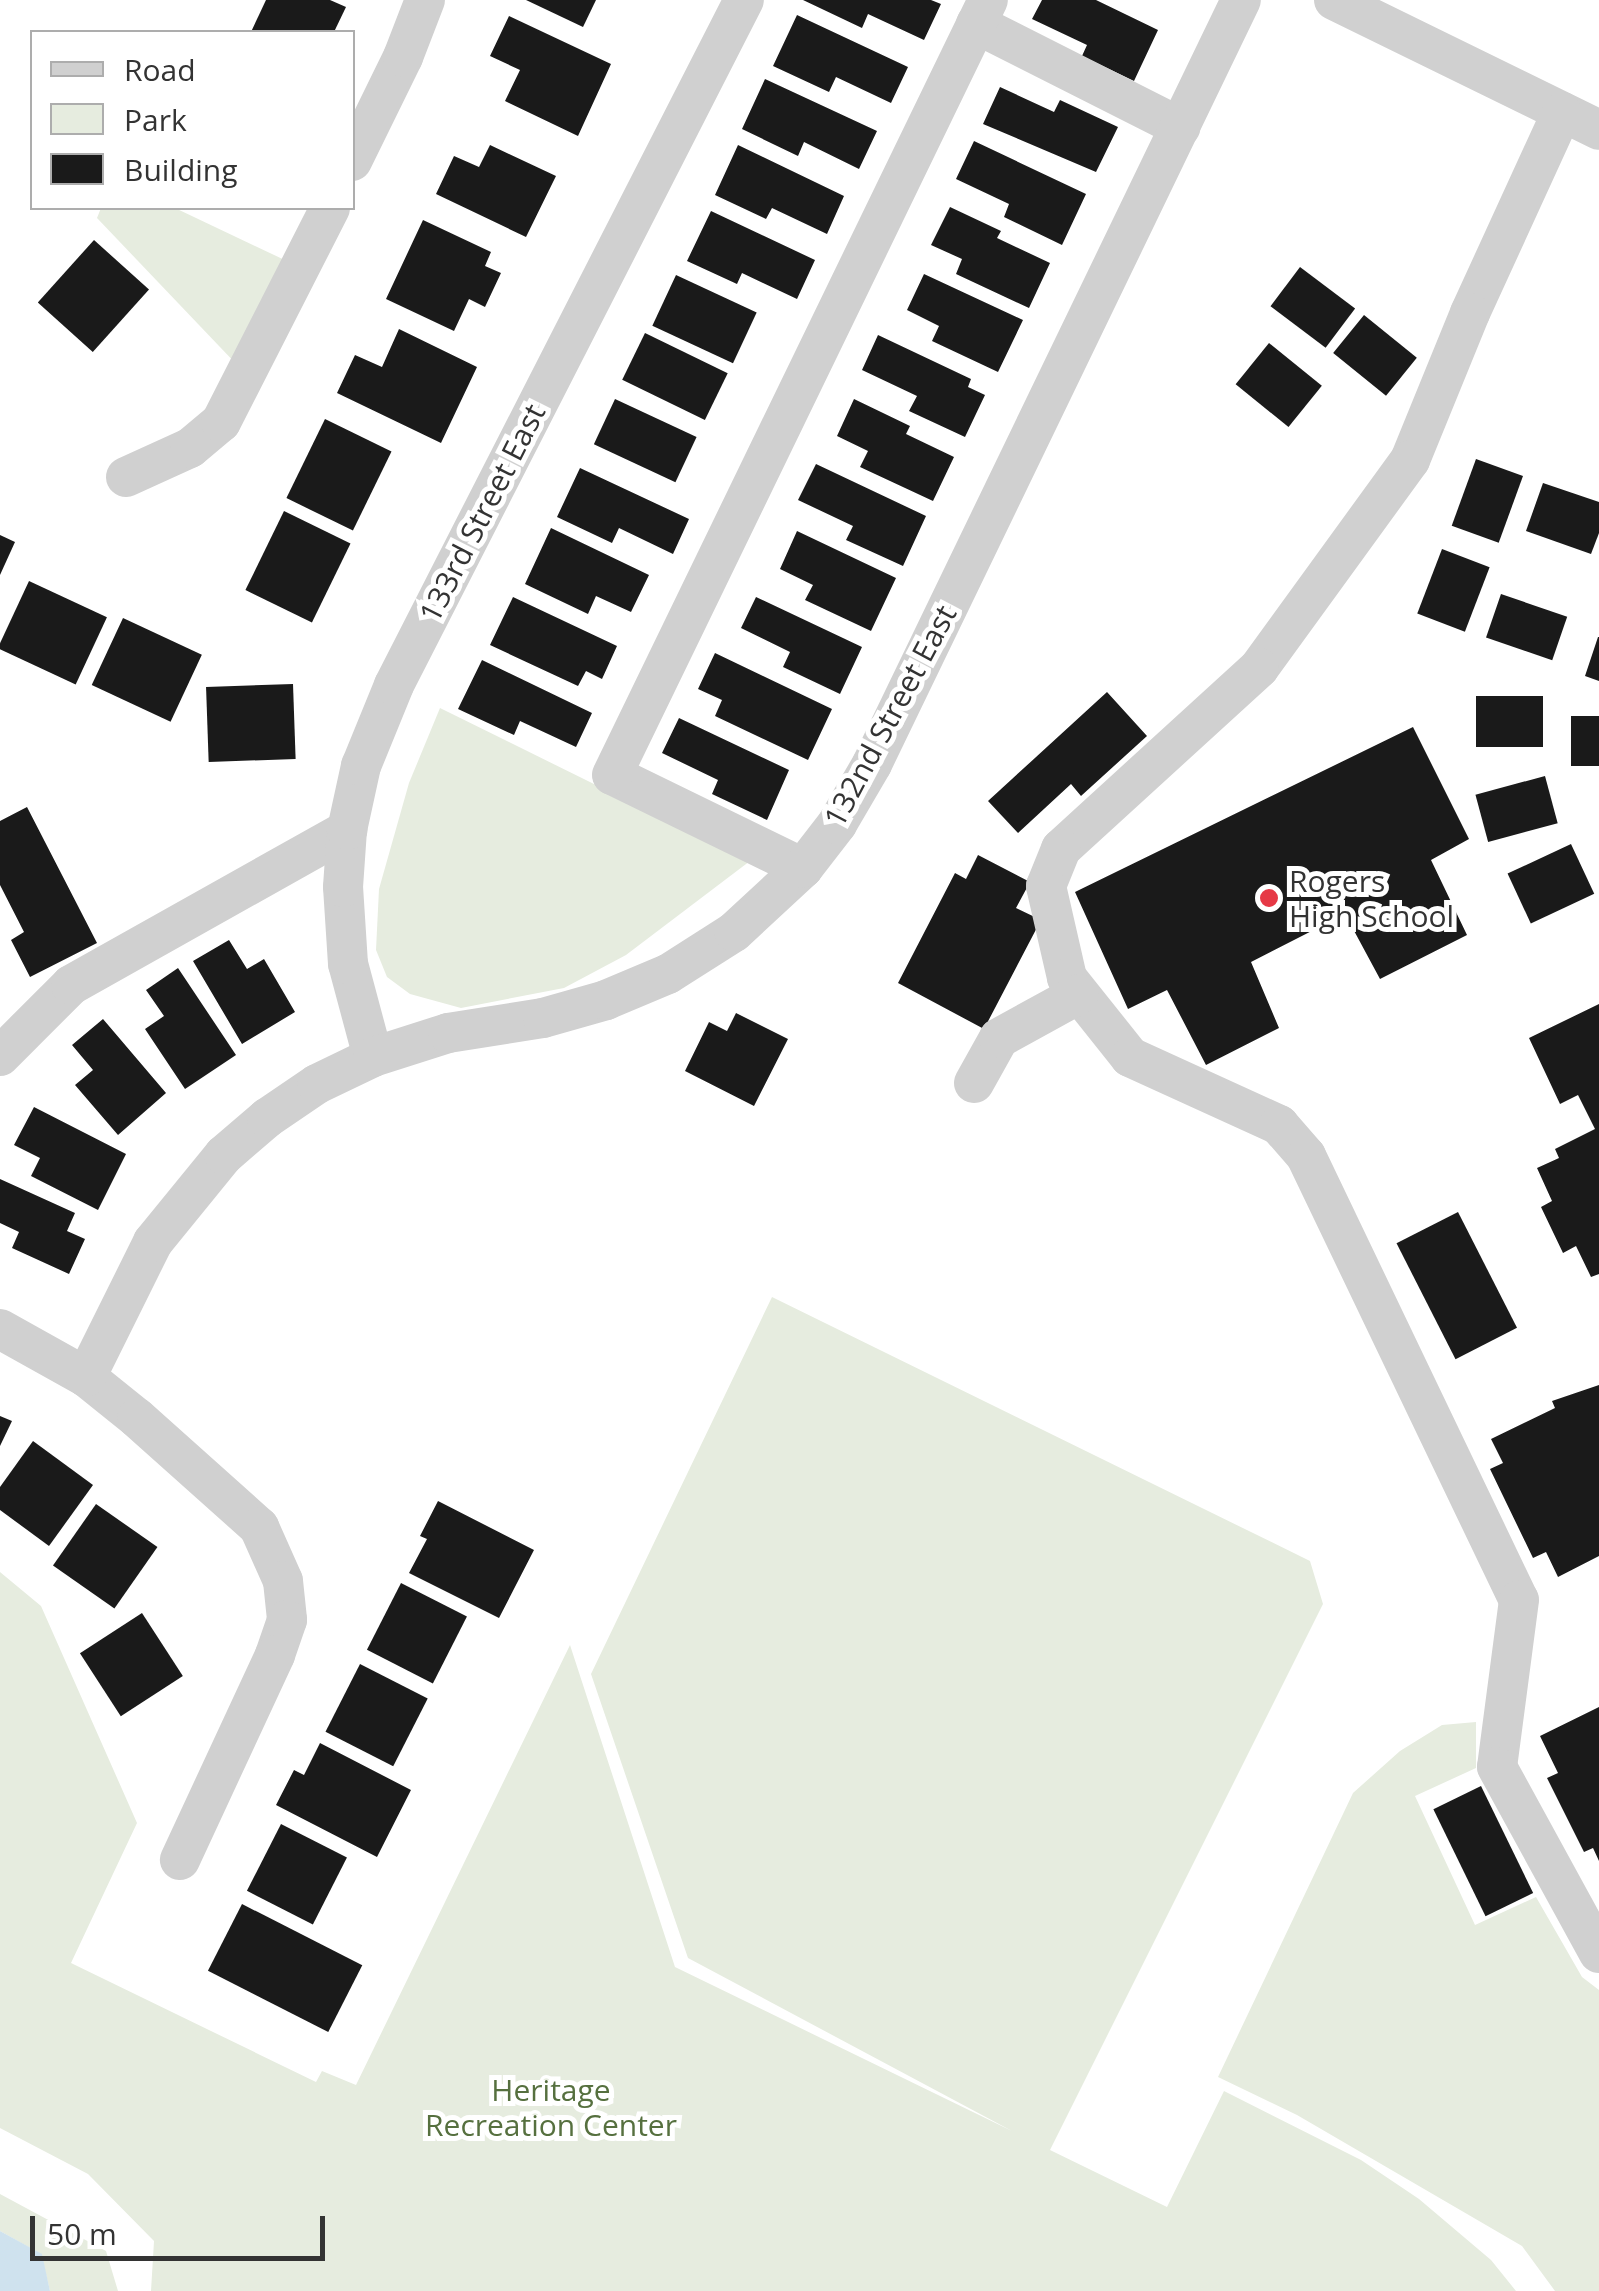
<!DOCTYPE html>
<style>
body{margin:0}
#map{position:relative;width:1599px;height:2291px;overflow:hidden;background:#fff;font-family:"Open Sans",sans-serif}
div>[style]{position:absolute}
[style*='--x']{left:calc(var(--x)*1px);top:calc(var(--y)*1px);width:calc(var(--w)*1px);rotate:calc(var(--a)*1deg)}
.green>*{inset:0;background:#e6ecdf}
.water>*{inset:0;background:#cfe2ee}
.building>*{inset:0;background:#1a1a1a;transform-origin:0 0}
.minor>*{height:40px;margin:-20px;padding:0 20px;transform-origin:20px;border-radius:20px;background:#d0d0d0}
.dots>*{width:28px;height:28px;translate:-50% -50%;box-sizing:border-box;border:5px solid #fff;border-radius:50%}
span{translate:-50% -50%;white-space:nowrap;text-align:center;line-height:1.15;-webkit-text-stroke:10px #fff;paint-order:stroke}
.street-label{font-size:30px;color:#333}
.poi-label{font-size:30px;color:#333}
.left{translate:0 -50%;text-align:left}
.park-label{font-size:30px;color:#56703f}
.legend{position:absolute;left:30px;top:30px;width:325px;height:180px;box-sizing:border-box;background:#fff;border:2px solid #adadad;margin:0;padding:12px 18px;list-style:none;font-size:30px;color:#333}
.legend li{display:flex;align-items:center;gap:20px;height:50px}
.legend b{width:50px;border:2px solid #adadad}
.scale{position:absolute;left:30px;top:2216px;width:295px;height:45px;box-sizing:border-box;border:5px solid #333;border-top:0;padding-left:12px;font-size:30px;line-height:35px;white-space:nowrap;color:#333;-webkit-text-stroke:8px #fff;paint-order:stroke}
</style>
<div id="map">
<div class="green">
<div style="clip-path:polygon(101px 208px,175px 208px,291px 263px,240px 368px,97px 218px)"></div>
<div style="clip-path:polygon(440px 708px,750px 861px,626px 955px,564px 988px,461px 1008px,410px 994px,387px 977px,376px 950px,379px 889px,409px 783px)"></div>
<div style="clip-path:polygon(772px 1297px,1310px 1561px,1323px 1604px,1050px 2150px,1167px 2207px,1224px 2091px,1361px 2160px,1419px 2199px,1491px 2260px,1516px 2291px,151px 2291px,154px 2241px,88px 2174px,0 2128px,0 1572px,41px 1606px,137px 1823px,71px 1963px,316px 2082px,322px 2071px,356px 2085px,570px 1645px,675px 1967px,1012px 2131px,688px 1958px,591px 1674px)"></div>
<div style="clip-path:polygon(1476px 1722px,1476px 1768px,1415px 1796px,1475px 1925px,1536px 1897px,1582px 1977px,1599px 1990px,1599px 2291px,1555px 2291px,1522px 2246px,1297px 2115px,1218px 2077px,1353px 1793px,1400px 1751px,1442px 1725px)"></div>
<div style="clip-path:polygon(0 2194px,106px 2251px,118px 2291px,50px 2291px,41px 2254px,0 2231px)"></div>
</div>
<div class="water">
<div style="clip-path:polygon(0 2231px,42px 2254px,50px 2291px,0 2291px)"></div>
</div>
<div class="building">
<div style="clip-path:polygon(266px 0,330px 0,346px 7px,334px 32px,251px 32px)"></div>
<div style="clip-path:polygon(526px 0,596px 0,583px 27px)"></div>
<div style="clip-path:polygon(803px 0,931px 0,941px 4px,924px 40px,868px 14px,862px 28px)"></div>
<div style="clip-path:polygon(1042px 0,1096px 0,1158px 30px,1134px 81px,1082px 56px,1087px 45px,1032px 19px)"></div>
<div style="clip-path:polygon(797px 15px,908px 67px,891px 103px,836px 77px,829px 92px,773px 66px)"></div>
<div style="clip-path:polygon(509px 16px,611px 64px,578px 136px,505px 101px,520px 70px,490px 56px)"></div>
<div style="clip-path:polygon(765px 79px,877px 131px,859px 169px,804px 142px,798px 156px,742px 129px)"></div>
<div style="clip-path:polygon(1000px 87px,1054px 112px,1060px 100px,1118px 127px,1096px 172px,983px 124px)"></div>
<div style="clip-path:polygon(974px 141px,1086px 194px,1062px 245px,1004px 217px,1009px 204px,956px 179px)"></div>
<div style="clip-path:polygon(490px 145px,556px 176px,526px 237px,436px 194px,454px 156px,479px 167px)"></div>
<div style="clip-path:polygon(738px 145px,844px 196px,827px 234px,772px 208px,766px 219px,715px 195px)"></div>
<div style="clip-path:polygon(950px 207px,1001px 231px,997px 238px,1050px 263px,1029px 308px,956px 274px,962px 259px,931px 245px)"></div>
<div style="clip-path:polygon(711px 211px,815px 260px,797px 299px,742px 273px,737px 284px,687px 261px)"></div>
<div style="clip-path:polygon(423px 220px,491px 252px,485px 266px,501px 273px,485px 307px,469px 299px,454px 331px,386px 299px)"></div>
<div style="left:94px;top:240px;width:74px;height:84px;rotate:42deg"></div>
<div style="left:1300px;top:267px;width:69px;height:49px;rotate:37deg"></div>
<div style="clip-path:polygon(924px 274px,1023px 320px,998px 372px,932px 341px,939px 326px,907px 310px)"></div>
<div style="left:676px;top:275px;width:89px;height:56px;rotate:25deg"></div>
<div style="left:1364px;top:315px;width:68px;height:49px;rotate:39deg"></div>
<div style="clip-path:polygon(399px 329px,477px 367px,441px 443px,337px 393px,355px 355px,382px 367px)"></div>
<div style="left:645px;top:333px;width:92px;height:52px;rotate:26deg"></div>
<div style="clip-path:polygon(878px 335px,971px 379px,968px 387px,985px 395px,965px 437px,909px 411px,917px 396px,862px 370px)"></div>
<div style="left:1269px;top:343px;width:68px;height:53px;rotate:39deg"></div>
<div style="left:615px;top:399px;width:90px;height:50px;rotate:25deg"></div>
<div style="clip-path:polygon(854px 399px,910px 426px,906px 434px,954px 457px,933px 501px,860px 467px,868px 451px,837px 436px)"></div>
<div style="left:325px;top:419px;width:74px;height:88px;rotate:26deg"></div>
<div style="left:1476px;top:459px;width:50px;height:71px;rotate:20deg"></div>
<div style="clip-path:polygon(816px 464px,926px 516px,903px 566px,846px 540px,853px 526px,798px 500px)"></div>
<div style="clip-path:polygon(580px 468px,689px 519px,673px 554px,619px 528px,612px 543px,557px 517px)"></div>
<div style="clip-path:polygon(1543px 483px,1599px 502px,1599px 533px,1591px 554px,1526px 531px)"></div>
<div style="left:284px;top:511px;width:74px;height:88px;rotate:26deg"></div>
<div style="clip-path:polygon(551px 528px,649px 575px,631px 612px,596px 596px,588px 614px,525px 584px)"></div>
<div style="clip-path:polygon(797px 531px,896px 578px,871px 631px,805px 600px,813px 585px,780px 569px)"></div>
<div style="clip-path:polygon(0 535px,15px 542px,0 575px)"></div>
<div style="left:1442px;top:549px;width:51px;height:69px;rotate:21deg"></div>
<div style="left:29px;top:581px;width:86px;height:74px;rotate:25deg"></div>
<div style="left:1501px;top:594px;width:70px;height:46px;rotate:19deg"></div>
<div style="clip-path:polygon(513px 597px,617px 646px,602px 679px,586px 671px,578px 686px,490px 645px)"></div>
<div style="clip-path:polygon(756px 597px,862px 647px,840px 694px,783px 667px,790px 652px,741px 628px)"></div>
<div style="left:123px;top:618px;width:87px;height:74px;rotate:25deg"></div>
<div style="clip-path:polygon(1598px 637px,1599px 637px,1599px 681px,1585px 676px)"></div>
<div style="clip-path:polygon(715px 653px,832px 709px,808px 760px,715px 716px,722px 700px,698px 689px)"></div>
<div style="clip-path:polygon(482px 660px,592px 713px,576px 747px,520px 721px,514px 735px,458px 709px)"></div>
<div style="left:293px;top:684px;width:75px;height:87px;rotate:88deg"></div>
<div style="clip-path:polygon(1107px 692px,1147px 736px,1081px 796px,1071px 784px,1018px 833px,988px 801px)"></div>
<div style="left:1476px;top:696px;width:67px;height:51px"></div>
<div style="left:1599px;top:716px;width:50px;height:28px;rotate:90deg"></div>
<div style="clip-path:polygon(679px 718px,789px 770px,767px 820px,712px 794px,718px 780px,662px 753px)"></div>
<div style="clip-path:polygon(1413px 727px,1469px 839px,1431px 860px,1467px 935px,1380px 979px,1345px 914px,1251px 962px,1279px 1028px,1206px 1065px,1167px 990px,1128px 1009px,1075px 892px)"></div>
<div style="left:1545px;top:776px;width:49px;height:72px;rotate:75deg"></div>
<div style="clip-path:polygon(27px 807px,97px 943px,30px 977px,11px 940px,24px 932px,0 885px,0 821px)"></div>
<div style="left:1571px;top:844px;width:55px;height:70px;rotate:65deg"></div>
<div style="clip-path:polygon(978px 855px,1030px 882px,1016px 908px,1041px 920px,984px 1029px,898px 983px,955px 873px,966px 879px)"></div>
<div style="clip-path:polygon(229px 940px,247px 969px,264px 959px,295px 1012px,242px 1044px,193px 961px)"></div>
<div style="clip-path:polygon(178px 968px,236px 1055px,185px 1089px,145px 1029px,164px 1016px,146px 990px)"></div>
<div style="clip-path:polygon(1599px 1004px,1599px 1274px,1591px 1277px,1576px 1246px,1563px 1253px,1541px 1207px,1552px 1201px,1537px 1168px,1559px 1158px,1555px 1149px,1595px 1129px,1578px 1095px,1560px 1104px,1529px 1038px)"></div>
<div style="clip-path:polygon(736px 1013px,788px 1039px,754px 1106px,685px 1071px,709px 1022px,727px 1031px)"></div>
<div style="clip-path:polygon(103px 1019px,166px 1093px,118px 1135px,75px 1085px,93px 1070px,72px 1045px)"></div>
<div style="clip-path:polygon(34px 1107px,126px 1154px,98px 1210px,31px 1176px,40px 1158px,14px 1145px)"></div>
<div style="clip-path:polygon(0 1179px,75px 1213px,67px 1231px,85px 1239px,69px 1274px,12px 1248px,19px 1232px,0 1223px)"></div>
<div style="left:1458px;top:1212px;width:130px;height:69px;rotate:63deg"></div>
<div style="clip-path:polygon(1599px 1385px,1599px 1556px,1558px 1577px,1546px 1552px,1533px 1558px,1490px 1469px,1503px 1463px,1491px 1439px,1555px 1408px,1552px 1401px)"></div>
<div style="clip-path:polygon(0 1416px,12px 1421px,0 1446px)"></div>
<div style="clip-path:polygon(33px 1441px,93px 1485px,49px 1546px,0 1510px,0 1487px)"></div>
<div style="clip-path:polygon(438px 1501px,534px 1550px,499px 1618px,409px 1573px,427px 1539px,420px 1536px)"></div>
<div style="left:96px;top:1504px;width:75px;height:75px;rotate:35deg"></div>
<div style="left:401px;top:1583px;width:74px;height:75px;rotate:27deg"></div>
<div style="left:142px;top:1613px;width:75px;height:74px;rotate:57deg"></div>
<div style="left:360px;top:1664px;width:76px;height:76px;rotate:27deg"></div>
<div style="clip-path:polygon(1599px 1707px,1599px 1861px,1593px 1848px,1584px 1852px,1547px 1778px,1558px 1773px,1540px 1736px)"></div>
<div style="clip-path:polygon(320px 1743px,411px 1790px,377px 1857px,276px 1805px,294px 1770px,304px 1775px)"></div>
<div style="left:1481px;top:1786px;width:119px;height:53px;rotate:64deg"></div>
<div style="left:281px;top:1824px;width:74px;height:75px;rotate:27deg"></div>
<div style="left:242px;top:1904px;width:135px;height:75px;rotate:27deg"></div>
</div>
<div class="minor">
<div style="--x:1334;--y:0;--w:295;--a:26.1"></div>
<div style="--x:976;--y:24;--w:229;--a:26.8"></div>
<div style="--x:1562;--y:112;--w:221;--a:114.6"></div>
<div style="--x:1470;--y:313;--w:159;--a:112.2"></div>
<div style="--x:1410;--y:460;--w:257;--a:126"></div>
<div style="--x:1259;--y:668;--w:268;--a:137.6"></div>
<div style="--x:1061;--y:849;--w:40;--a:112"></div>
<div style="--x:1046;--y:886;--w:94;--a:77.1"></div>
<div style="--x:1067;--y:978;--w:101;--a:51.4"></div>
<div style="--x:1130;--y:1057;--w:164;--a:24.5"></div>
<div style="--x:1279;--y:1125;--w:41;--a:48.9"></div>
<div style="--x:1306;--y:1156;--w:492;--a:64.4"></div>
<div style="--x:1519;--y:1600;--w:168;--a:97.5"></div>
<div style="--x:1497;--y:1767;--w:212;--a:61.3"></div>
<div style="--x:352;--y:161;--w:116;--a:-63.9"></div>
<div style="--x:403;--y:57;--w:61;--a:-68.9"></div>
<div style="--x:126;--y:477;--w:70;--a:-24.4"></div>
<div style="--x:190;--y:448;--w:40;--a:-40"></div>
<div style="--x:221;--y:422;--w:240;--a:-63"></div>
<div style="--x:803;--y:868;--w:212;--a:-154"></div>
<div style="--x:612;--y:775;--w:861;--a:-64.12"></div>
<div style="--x:0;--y:1056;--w:100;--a:-45"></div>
<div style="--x:71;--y:985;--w:317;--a:-29.3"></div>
<div style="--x:373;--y:1057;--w:96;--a:-105"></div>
<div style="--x:348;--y:964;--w:77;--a:-93.7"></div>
<div style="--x:343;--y:887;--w:57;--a:-86"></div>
<div style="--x:347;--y:830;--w:66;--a:-77.7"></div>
<div style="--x:361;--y:766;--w:87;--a:-67.8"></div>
<div style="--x:394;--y:685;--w:769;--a:-62.94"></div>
<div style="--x:974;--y:1083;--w:51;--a:-60.9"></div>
<div style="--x:999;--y:1038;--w:91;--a:-28.8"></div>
<div style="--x:0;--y:1329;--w:98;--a:29.2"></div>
<div style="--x:86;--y:1377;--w:65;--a:38.8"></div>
<div style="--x:137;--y:1418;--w:164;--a:41.8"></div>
<div style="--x:259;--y:1527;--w:59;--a:66"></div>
<div style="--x:283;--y:1581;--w:39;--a:84"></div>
<div style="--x:287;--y:1620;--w:37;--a:109"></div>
<div style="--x:275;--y:1655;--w:226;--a:114.9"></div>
<div style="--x:86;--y:1377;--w:151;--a:-63.6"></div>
<div style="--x:153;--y:1242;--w:112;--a:-50.8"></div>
<div style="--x:224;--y:1155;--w:57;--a:-40.7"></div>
<div style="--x:267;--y:1118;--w:60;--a:-34.2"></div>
<div style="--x:317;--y:1084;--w:62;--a:-25.7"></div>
<div style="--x:373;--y:1057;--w:79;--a:-17.7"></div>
<div style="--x:448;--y:1033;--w:96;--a:-9"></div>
<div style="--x:543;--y:1018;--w:66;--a:-15.9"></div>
<div style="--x:606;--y:1000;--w:67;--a:-22.8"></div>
<div style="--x:668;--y:974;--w:78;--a:-32.5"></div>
<div style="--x:734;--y:932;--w:94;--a:-42.8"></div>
<div style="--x:803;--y:868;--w:56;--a:-52.3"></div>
<div style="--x:837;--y:824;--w:69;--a:-59.7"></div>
<div style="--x:872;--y:764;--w:848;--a:-64.22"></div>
</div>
<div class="dots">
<div style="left:1269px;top:898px;background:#e63946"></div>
</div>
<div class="street-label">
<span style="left:482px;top:513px;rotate:-63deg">133rd Street East</span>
<span style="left:890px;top:716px;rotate:-62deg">132nd Street East</span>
</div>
<div class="poi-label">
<span class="left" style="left:1289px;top:898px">Rogers<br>High School</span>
</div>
<div class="park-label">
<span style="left:551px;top:2107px">Heritage<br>Recreation Center</span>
</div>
<ul class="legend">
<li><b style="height:12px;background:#d0d0d0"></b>Road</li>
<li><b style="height:28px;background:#e6ecdf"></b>Park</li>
<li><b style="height:28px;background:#1a1a1a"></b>Building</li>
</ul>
<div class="scale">50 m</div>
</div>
